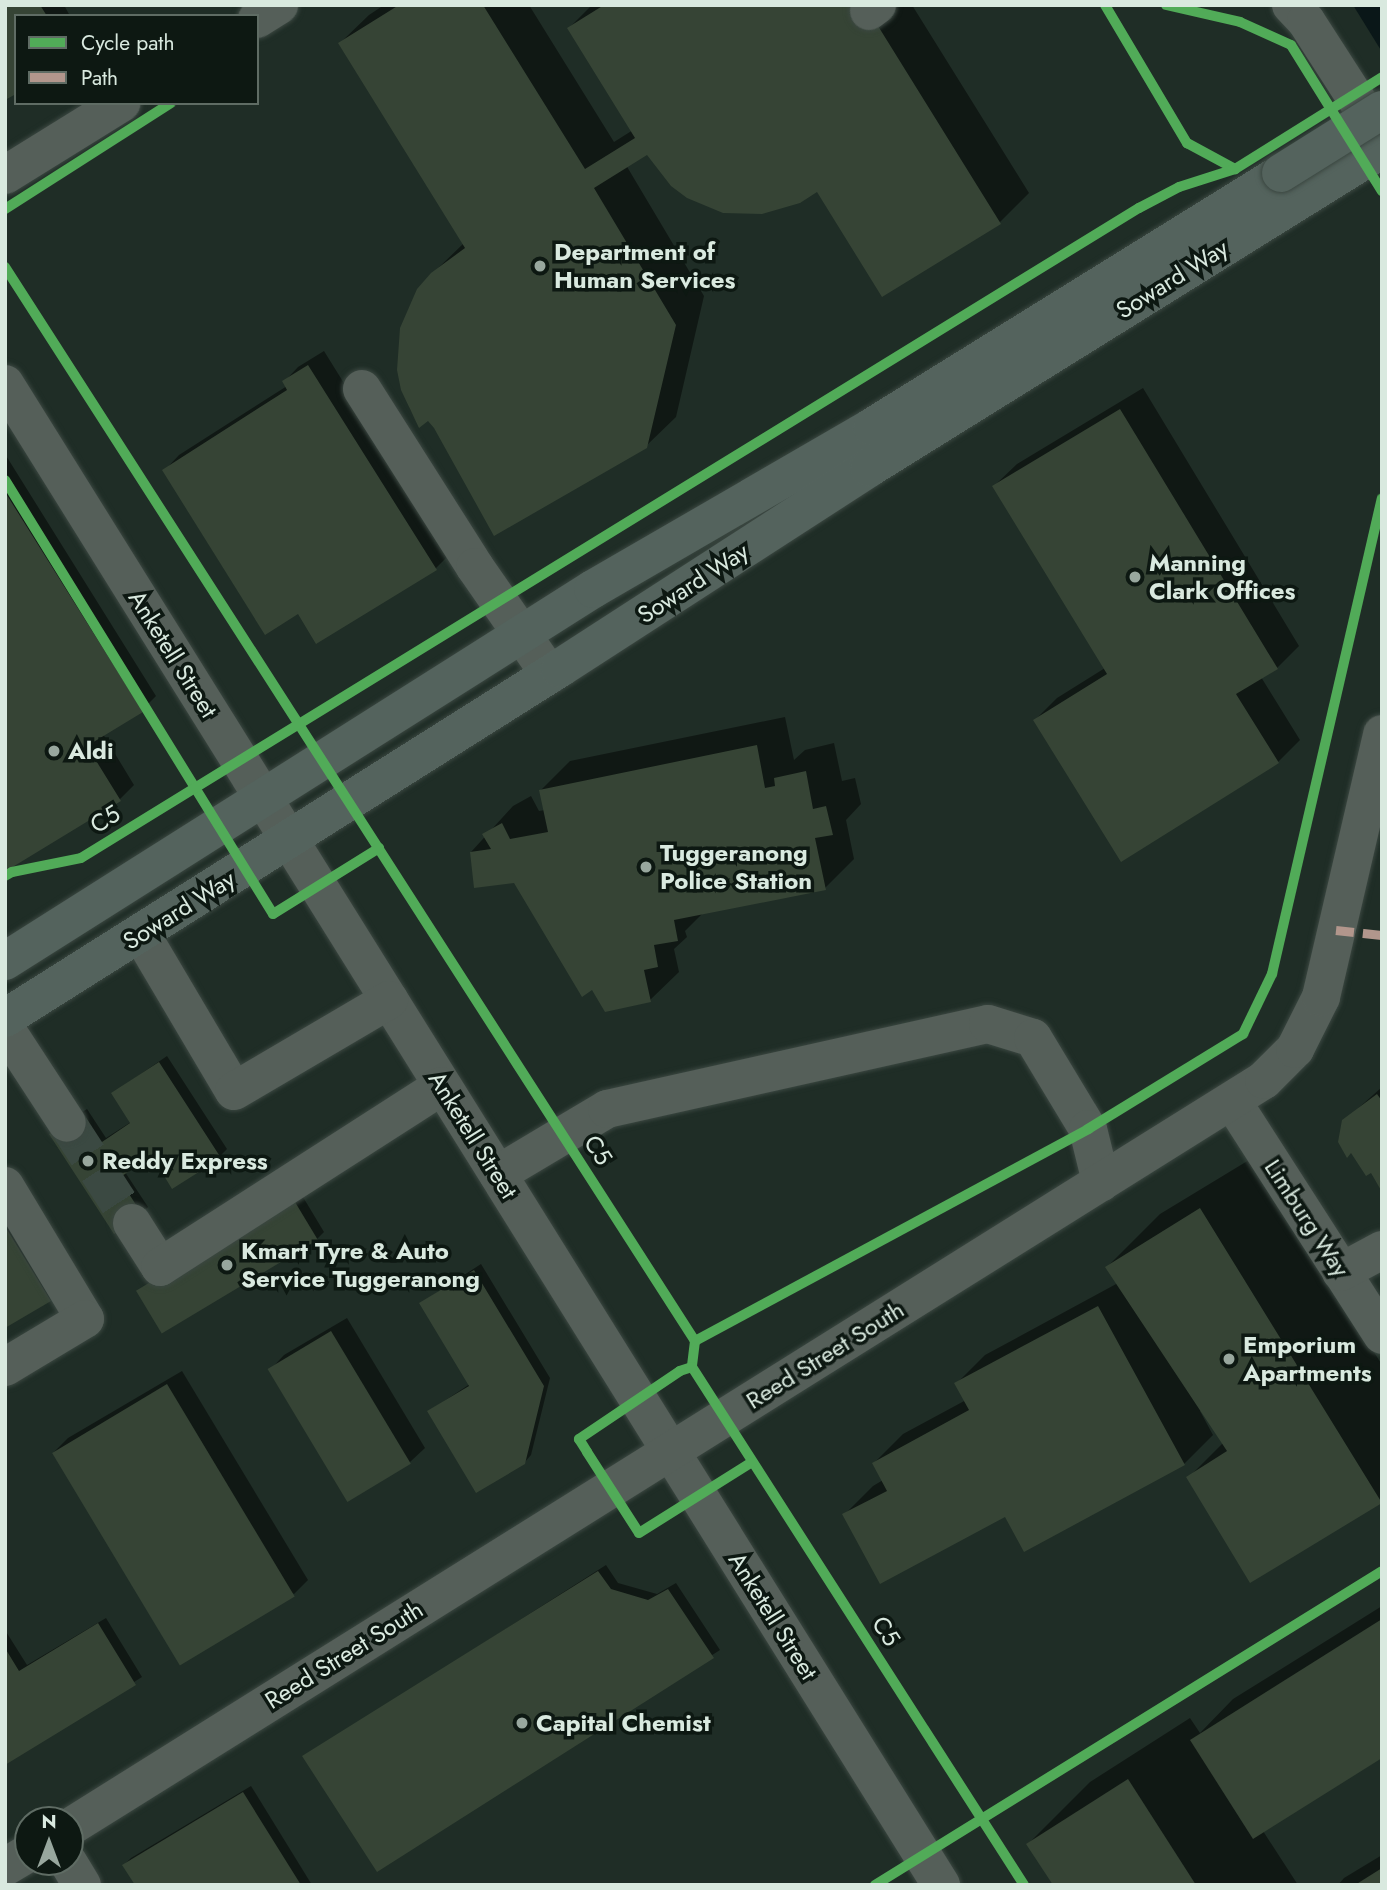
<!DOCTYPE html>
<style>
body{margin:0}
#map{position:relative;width:1387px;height:1890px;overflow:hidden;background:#1f2d26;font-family:Jost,sans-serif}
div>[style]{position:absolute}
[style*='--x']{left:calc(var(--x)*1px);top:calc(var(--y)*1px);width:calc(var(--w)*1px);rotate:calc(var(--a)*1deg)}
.water>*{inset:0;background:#0a1718}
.shadow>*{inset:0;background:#0007}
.building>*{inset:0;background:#364435;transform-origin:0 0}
.minor-tunnel>*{height:38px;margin-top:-19px;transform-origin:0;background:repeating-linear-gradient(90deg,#3b4942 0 38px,transparent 0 57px)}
.roads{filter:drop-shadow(0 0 2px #3b4741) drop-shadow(0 0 2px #3b4741)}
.minor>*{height:38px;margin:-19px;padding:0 19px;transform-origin:19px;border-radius:19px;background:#555f59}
.major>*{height:38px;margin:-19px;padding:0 19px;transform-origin:19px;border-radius:19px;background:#54635d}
.bridges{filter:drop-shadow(0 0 2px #3b4741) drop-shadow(0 0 2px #3b4741)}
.major-bridge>*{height:38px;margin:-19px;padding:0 19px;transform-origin:19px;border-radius:19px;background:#54635d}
.quiet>*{height:9px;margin-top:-4.5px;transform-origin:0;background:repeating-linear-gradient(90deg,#b2968c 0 18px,transparent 0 27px)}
.cycleway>*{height:10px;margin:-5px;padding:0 5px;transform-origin:5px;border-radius:5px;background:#51ab58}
.dots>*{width:19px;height:19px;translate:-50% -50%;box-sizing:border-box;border:4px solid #0d1812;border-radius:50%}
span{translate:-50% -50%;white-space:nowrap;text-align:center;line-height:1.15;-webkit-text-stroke:7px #0d1812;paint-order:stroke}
.poi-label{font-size:24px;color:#d9e9df;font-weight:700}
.left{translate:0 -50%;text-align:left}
.street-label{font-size:24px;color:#d9e9df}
.frame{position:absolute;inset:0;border:7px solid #d9e9df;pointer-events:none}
.legend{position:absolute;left:14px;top:14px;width:245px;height:91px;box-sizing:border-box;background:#0d1812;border:2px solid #5f6c64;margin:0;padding:9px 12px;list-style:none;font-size:21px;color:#d9e9df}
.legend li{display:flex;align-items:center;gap:14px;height:35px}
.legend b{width:35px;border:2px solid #5f6c64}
.north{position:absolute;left:14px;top:1806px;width:70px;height:70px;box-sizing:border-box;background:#0d1812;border:2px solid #5f6c64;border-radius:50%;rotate:0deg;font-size:19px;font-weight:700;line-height:28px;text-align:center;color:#d9e9df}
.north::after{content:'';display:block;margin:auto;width:24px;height:32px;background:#98a79e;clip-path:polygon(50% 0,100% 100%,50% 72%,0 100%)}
</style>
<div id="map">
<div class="water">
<div style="clip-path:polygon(1353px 5px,1382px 5px,1382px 52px)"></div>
</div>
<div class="shadow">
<div style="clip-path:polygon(5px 5px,64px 5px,70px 16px,16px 16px)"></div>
<div style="clip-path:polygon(384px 5px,529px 5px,614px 142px,633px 130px,569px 28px,592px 5px,912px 5px,1029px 193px,1000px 222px,817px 190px,647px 153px,626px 165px,704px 296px,676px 417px,646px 446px,436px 427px,428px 419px,419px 426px,410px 409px,399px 369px,432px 274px,464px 243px,340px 43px,369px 15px)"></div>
<div style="clip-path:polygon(324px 351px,450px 554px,435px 569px,299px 612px,165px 470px,179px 455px,287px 386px,284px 382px,298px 367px)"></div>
<div style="clip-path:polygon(1143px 388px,1299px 646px,1277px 668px,1261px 677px,1300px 740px,1278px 762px,1122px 859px,1035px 720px,1057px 698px,1105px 668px,994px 486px,1017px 464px)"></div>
<div style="clip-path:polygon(5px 454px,156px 696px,141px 711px,103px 734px,134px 785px,120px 799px,7px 869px)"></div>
<div style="clip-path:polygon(785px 717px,794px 760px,805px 750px,834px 743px,842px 781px,855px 778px,861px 804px,846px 820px,854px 859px,825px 888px,704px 912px,685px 931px,687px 937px,674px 949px,679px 972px,650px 1000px,515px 881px,471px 852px,513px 806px,531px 796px,539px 811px,545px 810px,541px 790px,570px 761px)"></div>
<div style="clip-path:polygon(167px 1056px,227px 1149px,220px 1156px,153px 1154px,125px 1172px,148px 1207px,141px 1214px,58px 1127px,87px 1109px,106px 1138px,131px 1122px,113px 1093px)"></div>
<div style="clip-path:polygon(1382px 1087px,1382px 1189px,1344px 1121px)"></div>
<div style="clip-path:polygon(1254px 1157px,1382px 1365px,1381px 1502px,1188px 1478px,1224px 1442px,1202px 1410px,1200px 1411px,1213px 1435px,1184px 1464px,1006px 1514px,844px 1515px,873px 1486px,883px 1480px,874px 1463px,903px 1434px,966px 1400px,956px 1384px,985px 1355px,1118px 1283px,1107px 1267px,1160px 1214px)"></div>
<div style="clip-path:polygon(5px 1188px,64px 1285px,50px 1299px,5px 1326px)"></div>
<div style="clip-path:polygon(300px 1192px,324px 1232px,317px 1239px,138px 1291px)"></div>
<div style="clip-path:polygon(481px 1264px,550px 1378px,531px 1455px,524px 1463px,429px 1411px,470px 1384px,421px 1303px)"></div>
<div style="clip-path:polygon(347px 1318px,425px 1448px,410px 1462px,348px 1499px,270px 1370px,284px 1355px)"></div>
<div style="clip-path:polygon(182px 1371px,308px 1580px,294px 1594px,54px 1452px,68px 1438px)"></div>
<div style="clip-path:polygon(606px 1565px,618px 1583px,657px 1594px,676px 1583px,720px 1650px,377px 1870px,305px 1757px)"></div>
<div style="clip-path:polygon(1382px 1606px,1382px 1756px,1263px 1831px,1298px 1885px,1055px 1885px,1028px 1844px,1090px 1782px,1190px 1718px,1200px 1733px,1233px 1699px)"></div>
<div style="clip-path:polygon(106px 1618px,142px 1677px,5px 1763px,5px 1630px,27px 1665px)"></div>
<div style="clip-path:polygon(251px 1786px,312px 1885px,137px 1885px,124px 1865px,131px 1858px)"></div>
<div style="clip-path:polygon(1382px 1855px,1382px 1885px,1338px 1885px,1344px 1878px)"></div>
</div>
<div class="building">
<div style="clip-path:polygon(5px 5px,40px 5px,47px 16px,16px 16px,16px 94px,5px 100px)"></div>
<div style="clip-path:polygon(399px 5px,483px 5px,585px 169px,635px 138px,567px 28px,604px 5px,865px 5px,1001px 224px,882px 297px,817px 192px,800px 203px,762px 214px,723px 213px,687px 198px,671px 186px,647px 155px,594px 188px,676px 325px,647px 448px,494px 536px,434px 428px,428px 421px,419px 428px,401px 390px,397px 370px,400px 328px,417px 289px,431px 273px,465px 248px,338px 43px)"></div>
<div style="clip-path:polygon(308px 365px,437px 570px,316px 644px,298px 614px,265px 635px,162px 470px,287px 390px,282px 381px)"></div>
<div style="clip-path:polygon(1120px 409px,1278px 669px,1236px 694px,1279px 763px,1121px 862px,1033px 720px,1107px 674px,992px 486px)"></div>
<div style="clip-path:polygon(5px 492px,143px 712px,87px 746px,121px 801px,6px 871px)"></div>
<div style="clip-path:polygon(757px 745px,765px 788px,775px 786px,774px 778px,806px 771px,813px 809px,826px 806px,833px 835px,815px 838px,826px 890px,674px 920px,678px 941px,654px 945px,658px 967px,644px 970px,651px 1002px,605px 1012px,592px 990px,582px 997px,514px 883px,474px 888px,470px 852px,491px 849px,482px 834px,502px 823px,510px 839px,548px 832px,539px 790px)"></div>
<div style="clip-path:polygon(159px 1062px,221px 1158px,172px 1189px,152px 1156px,119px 1178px,143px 1216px,114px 1234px,49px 1134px,80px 1114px,99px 1144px,130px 1123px,111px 1093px)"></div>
<div style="clip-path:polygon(1377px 1094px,1382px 1101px,1382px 1192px,1371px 1173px,1366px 1176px,1351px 1153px,1347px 1158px,1338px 1142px,1342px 1120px)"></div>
<div style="left:292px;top:1197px;width:50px;height:182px;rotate:59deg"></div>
<div style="clip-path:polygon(1200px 1208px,1382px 1503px,1250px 1583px,1186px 1477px,1227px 1451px,1105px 1267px)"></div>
<div style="clip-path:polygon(5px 1226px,51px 1301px,5px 1328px)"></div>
<div style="clip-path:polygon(474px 1270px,544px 1386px,525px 1464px,476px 1493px,427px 1411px,469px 1386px,419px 1303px)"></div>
<div style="clip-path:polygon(1098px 1306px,1185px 1465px,1024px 1552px,1005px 1517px,880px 1584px,842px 1514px,887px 1491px,872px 1463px,969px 1410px,954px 1383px)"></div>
<div style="left:331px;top:1331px;width:155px;height:74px;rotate:59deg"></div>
<div style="left:167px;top:1384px;width:248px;height:134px;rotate:59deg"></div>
<div style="clip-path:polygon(598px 1571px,611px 1589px,648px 1600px,668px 1589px,714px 1658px,377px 1872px,302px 1756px)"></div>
<div style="clip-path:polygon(1382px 1619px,1382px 1758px,1253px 1839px,1190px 1740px)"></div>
<div style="clip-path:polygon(98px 1623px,136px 1685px,5px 1765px,5px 1648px,19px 1671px)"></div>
<div style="clip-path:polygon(1128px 1779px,1196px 1885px,1053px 1885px,1026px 1844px)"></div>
<div style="clip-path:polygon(243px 1792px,301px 1885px,135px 1885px,122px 1865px)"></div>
<div style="clip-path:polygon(1382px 1868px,1382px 1885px,1355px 1885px)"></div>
</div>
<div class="minor-tunnel">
<div style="--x:67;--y:1123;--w:119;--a:57"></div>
</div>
<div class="roads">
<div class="minor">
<div style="--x:1291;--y:5;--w:22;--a:47"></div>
<div style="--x:1306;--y:21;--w:140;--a:57.2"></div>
<div style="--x:869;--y:11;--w:10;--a:-37"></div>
<div style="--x:257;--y:19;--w:26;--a:-32"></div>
<div style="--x:5;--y:175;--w:137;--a:-31.8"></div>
<div style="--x:5;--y:384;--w:1769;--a:58.05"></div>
<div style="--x:362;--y:389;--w:211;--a:57.6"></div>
<div style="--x:475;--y:567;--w:131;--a:55.2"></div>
<div style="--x:141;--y:934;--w:182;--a:59.4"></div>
<div style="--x:234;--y:1091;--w:180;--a:-30.4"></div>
<div style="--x:5;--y:1028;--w:113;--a:56.9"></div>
<div style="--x:1232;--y:1101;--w:278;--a:57.3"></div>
<div style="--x:498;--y:1174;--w:127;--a:-30.8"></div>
<div style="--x:607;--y:1109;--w:390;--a:-12.6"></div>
<div style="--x:988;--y:1024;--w:47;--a:17.3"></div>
<div style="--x:1033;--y:1038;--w:106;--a:58.9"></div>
<div style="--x:1088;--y:1129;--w:55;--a:76.2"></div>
<div style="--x:5;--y:1186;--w:155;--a:59"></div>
<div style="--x:85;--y:1319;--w:93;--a:149"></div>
<div style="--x:132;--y:1223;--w:52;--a:57.5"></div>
<div style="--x:160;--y:1267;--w:335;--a:-32.7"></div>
<div style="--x:1341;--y:1272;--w:47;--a:-28.2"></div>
<div style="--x:70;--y:1827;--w:1408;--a:-32.03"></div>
<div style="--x:1264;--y:1080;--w:44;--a:-45"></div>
<div style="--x:1295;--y:1049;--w:58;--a:-63.4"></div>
<div style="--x:1321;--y:997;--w:270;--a:-76.9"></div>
<div style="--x:68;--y:1862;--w:27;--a:59"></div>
<div style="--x:5;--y:1867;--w:27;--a:-31"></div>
</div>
<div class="major">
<div style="--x:5;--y:961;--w:696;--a:-32.32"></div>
<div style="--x:593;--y:589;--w:323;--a:-30.1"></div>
<div style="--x:872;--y:427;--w:481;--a:-31.8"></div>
<div style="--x:5;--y:1018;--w:656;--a:-32.24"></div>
<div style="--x:560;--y:668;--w:368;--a:-32.9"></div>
<div style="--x:869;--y:468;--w:604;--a:-31.87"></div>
</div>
</div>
<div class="bridges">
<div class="major-bridge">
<div style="--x:1281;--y:173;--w:119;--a:-32"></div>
</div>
</div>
<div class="quiet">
<div style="--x:1336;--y:930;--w:46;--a:6.2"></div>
</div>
<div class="cycleway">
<div style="--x:1105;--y:5;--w:161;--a:59.3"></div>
<div style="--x:1187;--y:143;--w:55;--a:28.4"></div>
<div style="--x:1166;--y:5;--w:76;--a:12.9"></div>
<div style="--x:1240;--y:22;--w:56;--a:24.3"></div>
<div style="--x:1291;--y:45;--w:172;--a:58.1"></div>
<div style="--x:5;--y:209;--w:197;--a:-32.6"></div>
<div style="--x:5;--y:267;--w:1277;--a:57.28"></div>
<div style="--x:695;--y:1341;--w:26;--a:97"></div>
<div style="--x:692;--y:1367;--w:615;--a:57.34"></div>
<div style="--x:5;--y:480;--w:510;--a:58.3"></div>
<div style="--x:273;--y:914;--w:125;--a:-31.9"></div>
<div style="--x:5;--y:876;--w:8;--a:-30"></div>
<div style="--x:12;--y:872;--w:70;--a:-11.5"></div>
<div style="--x:81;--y:858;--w:1242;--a:-31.57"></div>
<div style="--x:1139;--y:208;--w:45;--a:-27.7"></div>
<div style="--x:1179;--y:187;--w:59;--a:-17.8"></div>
<div style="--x:1235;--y:169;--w:173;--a:-32"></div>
<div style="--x:695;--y:1341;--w:447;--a:-28.3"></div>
<div style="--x:1088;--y:1129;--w:182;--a:-31.5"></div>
<div style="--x:1243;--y:1034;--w:67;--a:-64.2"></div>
<div style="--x:1272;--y:974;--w:488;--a:-77"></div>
<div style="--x:692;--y:1367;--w:13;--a:162"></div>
<div style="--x:680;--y:1371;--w:122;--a:146"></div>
<div style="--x:579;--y:1439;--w:15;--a:58"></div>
<div style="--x:587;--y:1452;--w:96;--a:57.3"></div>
<div style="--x:639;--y:1533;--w:133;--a:-32.1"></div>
<div style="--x:875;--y:1885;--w:596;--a:-31.77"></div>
</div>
<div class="dots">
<div style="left:540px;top:266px;background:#98a79e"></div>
<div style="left:1135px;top:577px;background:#98a79e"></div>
<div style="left:54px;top:751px;background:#98a79e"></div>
<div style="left:646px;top:867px;background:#98a79e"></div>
<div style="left:88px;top:1161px;background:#98a79e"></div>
<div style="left:227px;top:1265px;background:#98a79e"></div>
<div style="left:1229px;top:1359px;background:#98a79e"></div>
<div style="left:522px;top:1723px;background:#98a79e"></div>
</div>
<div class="poi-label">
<span class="left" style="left:554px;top:266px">Department of<br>Human Services</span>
<span class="left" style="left:1149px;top:577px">Manning<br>Clark Offices</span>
<span class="left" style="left:68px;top:751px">Aldi</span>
<span class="left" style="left:660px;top:867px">Tuggeranong<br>Police Station</span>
<span class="left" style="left:102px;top:1161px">Reddy Express</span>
<span class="left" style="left:241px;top:1265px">Kmart Tyre &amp; Auto<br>Service Tuggeranong</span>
<span class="left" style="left:1243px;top:1359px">Emporium<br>Apartments</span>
<span class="left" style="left:536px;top:1723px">Capital Chemist</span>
</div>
<div class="street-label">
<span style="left:1172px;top:279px;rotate:-32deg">Soward Way</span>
<span style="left:693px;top:583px;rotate:-33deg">Soward Way</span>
<span style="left:173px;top:654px;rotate:58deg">Anketell Street</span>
<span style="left:105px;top:819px;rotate:-32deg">C5</span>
<span style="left:179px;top:910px;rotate:-32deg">Soward Way</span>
<span style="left:473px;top:1135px;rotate:58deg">Anketell Street</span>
<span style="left:598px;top:1150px;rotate:57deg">C5</span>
<span style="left:1307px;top:1218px;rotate:57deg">Limburg Way</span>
<span style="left:825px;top:1355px;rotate:-32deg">Reed Street South</span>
<span style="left:773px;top:1616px;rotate:58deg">Anketell Street</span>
<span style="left:886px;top:1631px;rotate:57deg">C5</span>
<span style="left:344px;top:1655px;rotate:-32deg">Reed Street South</span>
</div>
<div class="frame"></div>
<ul class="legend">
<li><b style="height:9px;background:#51ab58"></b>Cycle path</li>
<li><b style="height:9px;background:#b2968c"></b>Path</li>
</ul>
<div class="north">N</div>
</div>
